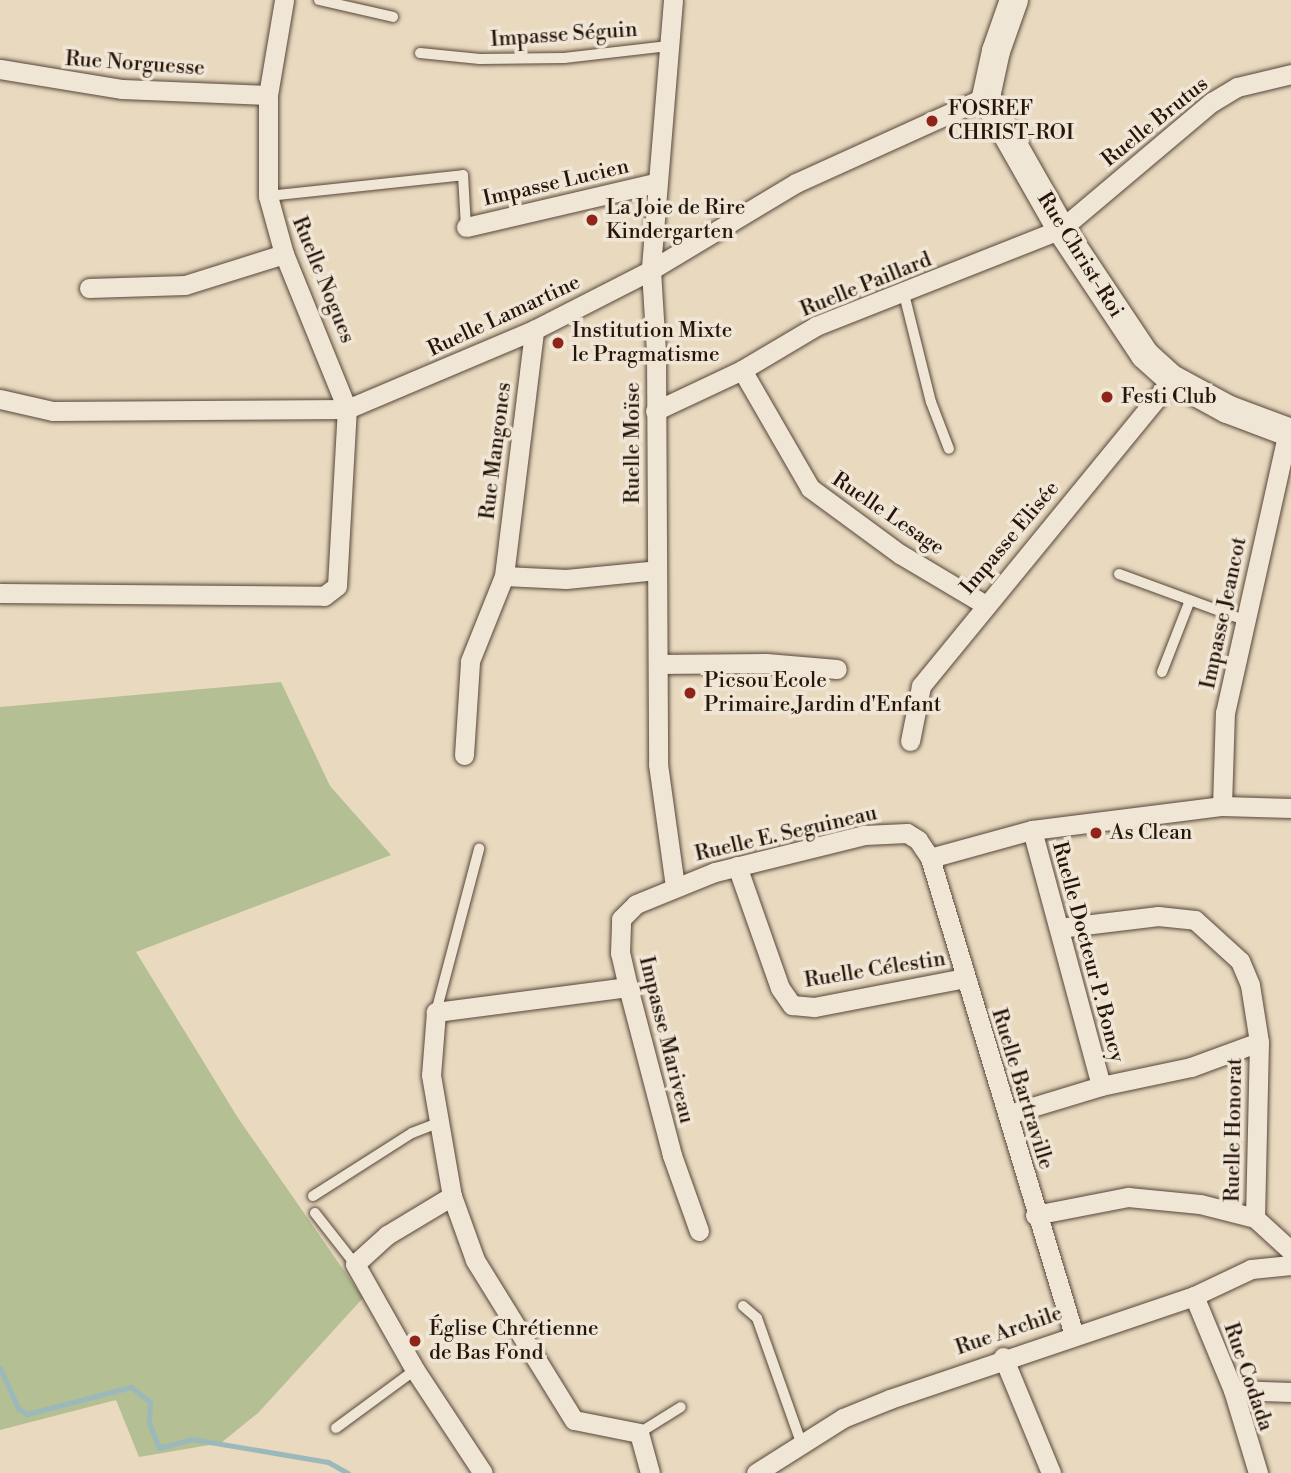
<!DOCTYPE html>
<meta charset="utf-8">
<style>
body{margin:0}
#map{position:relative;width:1291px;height:1473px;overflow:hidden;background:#e8d9bf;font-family:"Libre Bodoni",serif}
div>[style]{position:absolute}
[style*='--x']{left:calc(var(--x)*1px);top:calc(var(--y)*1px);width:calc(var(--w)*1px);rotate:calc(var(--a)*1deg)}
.green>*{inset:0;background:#b4bf93}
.stream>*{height:5px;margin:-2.5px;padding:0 2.5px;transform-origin:2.5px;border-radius:2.5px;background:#9bb8bb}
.roads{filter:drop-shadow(0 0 2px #574639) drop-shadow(0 0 2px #574639)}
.lane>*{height:10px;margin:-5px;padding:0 5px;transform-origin:5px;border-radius:5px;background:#f0e6d5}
.street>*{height:19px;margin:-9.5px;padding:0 9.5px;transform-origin:9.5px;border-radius:9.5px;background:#f0e6d5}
.secondary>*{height:28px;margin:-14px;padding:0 14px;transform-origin:14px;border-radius:14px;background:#f0e6d5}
.dots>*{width:19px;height:19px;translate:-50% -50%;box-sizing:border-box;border:4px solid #f0e6d5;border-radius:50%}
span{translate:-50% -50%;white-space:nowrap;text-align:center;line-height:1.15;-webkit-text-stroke:7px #f0e6d5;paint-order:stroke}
.street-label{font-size:21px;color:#27150c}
.poi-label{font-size:21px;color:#27150c}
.left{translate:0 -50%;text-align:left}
</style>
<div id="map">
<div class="green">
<div style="clip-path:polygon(281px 682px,330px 786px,391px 855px,136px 952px,238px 1118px,363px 1298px,258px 1413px,221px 1443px,139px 1457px,116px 1400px,0 1430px,0 707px)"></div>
</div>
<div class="stream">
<div style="--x:0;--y:1368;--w:44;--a:65.8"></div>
<div style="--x:18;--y:1408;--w:11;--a:34"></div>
<div style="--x:27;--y:1414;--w:107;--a:-14.6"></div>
<div style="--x:131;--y:1387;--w:24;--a:38"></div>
<div style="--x:150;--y:1402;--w:21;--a:93"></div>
<div style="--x:149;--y:1423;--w:27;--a:68"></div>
<div style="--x:159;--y:1448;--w:34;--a:-15"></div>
<div style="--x:192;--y:1439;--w:138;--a:9.6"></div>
<div style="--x:328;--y:1462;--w:23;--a:29"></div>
</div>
<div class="roads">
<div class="lane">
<div style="--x:319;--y:0;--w:76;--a:12.9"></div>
<div style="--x:420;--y:53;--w:60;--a:5.7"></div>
<div style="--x:480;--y:59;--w:84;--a:-0.7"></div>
<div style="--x:564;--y:58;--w:105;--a:-6.6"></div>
<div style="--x:268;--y:196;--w:196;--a:-6.1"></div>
<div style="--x:463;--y:175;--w:52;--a:86.7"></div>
<div style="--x:904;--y:294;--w:111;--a:76"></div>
<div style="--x:931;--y:402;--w:50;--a:69"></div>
<div style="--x:1119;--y:574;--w:133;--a:20.2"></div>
<div style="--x:1162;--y:672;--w:77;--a:-68.7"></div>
<div style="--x:436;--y:1012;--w:169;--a:-75.2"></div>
<div style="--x:313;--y:1196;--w:117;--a:-32.5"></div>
<div style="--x:412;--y:1133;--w:26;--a:-21"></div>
<div style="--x:315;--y:1213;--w:65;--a:51.9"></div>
<div style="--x:743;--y:1306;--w:18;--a:41"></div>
<div style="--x:757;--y:1318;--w:135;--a:70.5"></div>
<div style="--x:336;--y:1428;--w:98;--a:-36.3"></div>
<div style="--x:639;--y:1433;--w:49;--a:-31.8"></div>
</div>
<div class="street">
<div style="--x:673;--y:0;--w:271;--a:94.7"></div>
<div style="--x:651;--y:270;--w:82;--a:86.5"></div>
<div style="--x:656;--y:352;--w:412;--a:89.7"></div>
<div style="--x:658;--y:764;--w:123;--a:82.1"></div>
<div style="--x:0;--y:69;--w:124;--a:9.3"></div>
<div style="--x:122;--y:89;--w:146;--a:2.4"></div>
<div style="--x:466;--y:227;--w:194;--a:-13.1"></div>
<div style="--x:89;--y:288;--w:96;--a:-1.8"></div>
<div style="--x:185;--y:285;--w:104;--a:-17.4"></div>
<div style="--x:742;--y:370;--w:136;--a:60"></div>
<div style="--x:810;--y:488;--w:112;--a:36.3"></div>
<div style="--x:900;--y:554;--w:98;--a:30.8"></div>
<div style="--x:0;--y:399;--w:54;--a:12.8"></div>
<div style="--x:53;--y:411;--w:294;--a:-0.4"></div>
<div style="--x:347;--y:409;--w:203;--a:-22.9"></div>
<div style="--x:534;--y:330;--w:131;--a:-27.1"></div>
<div style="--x:651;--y:270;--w:169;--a:-31"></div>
<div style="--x:796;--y:183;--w:209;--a:-24.4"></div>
<div style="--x:655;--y:411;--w:96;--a:-25.2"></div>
<div style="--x:742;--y:370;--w:86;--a:-30.7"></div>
<div style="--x:816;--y:326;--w:264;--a:-21.6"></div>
<div style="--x:1061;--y:229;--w:197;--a:-40.1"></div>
<div style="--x:1212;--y:102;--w:29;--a:-31"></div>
<div style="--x:1237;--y:87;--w:56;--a:-13.5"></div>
<div style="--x:504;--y:576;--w:62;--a:2.8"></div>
<div style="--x:566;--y:579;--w:91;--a:-5.6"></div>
<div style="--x:0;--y:593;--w:324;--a:0.5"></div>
<div style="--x:324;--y:596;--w:16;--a:-38"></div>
<div style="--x:337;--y:586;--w:177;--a:-86.8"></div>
<div style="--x:347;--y:409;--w:167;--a:-112.1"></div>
<div style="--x:284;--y:254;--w:60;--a:-105.4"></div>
<div style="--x:268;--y:196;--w:101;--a:-90"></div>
<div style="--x:268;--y:95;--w:96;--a:-80.4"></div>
<div style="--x:658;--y:664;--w:108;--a:-0.5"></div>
<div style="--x:766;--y:663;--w:71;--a:4.8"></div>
<div style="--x:910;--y:741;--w:56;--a:-78.7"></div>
<div style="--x:921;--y:686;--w:397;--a:-50.7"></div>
<div style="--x:464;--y:755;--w:94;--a:-86.3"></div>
<div style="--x:470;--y:661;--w:92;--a:-68.2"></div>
<div style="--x:504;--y:576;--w:248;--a:-83"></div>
<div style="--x:1222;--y:806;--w:93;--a:-88.2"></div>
<div style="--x:1225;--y:713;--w:288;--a:-77.4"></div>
<div style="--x:1032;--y:830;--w:265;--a:74.9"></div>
<div style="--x:930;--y:858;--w:106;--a:-15.4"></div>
<div style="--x:1032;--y:830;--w:192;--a:-7.2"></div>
<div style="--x:1222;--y:806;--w:69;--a:1.7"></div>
<div style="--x:737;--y:866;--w:129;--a:70.6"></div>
<div style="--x:780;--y:988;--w:21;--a:55"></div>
<div style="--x:792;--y:1005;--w:22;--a:5"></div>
<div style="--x:814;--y:1007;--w:154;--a:-10.9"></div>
<div style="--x:1059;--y:928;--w:100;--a:-6.9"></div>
<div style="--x:1158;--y:916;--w:37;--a:6"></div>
<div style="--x:1195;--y:920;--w:61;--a:42.3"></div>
<div style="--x:1240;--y:961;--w:26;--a:67"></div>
<div style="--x:1250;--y:985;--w:58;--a:81"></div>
<div style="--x:1259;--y:1042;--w:176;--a:91.3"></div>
<div style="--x:628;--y:987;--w:194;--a:172.6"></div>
<div style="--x:436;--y:1012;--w:63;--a:94.5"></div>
<div style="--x:431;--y:1075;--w:123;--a:80.2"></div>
<div style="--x:452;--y:1196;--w:68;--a:70.2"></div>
<div style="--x:475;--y:1260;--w:188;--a:58.3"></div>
<div style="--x:574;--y:1420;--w:66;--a:11.3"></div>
<div style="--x:639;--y:1433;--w:41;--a:74.6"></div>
<div style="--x:1009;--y:1114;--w:96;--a:-16.9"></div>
<div style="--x:1101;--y:1086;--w:92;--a:-11.9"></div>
<div style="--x:1191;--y:1067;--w:72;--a:-20.2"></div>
<div style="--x:452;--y:1196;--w:76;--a:149"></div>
<div style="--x:387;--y:1235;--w:43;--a:137.8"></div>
<div style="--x:355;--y:1264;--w:122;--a:60.5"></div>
<div style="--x:415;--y:1370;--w:123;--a:56.6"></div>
<div style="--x:1035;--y:1215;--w:95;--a:-11"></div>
<div style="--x:1128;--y:1197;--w:72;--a:5.6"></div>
<div style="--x:1200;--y:1204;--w:57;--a:14.3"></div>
<div style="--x:1255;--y:1218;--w:49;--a:42.5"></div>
<div style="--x:699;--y:1231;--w:81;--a:-109.6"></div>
<div style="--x:672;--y:1155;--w:174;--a:-104.7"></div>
<div style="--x:628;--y:987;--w:35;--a:-103"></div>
<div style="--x:620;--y:953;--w:34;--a:-88"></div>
<div style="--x:621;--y:919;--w:21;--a:-45"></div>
<div style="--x:636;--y:904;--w:85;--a:-22.1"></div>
<div style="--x:715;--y:872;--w:154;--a:-13.9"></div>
<div style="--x:864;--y:835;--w:43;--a:-2.7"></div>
<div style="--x:907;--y:833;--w:13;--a:32"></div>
<div style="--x:918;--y:840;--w:22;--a:56"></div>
<div style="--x:930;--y:858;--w:496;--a:73.2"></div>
<div style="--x:1194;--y:1296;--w:102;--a:67.5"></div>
<div style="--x:1233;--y:1390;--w:87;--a:73.2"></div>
<div style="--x:1003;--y:1357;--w:126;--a:67.5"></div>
<div style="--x:1233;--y:1390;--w:58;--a:2"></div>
<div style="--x:756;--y:1473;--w:103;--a:-32.3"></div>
<div style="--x:843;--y:1418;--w:51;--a:-22"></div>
<div style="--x:890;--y:1399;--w:321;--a:-18.7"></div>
<div style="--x:1194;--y:1296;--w:63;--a:-25.3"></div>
<div style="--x:1251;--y:1269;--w:40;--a:-5.7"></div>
</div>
<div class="secondary">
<div style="--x:1014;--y:0;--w:54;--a:109.4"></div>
<div style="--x:996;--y:51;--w:47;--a:102.3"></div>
<div style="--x:986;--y:97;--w:152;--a:60.4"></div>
<div style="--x:1061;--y:229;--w:151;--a:56.3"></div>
<div style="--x:1145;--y:355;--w:36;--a:42"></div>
<div style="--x:1172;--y:379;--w:63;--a:28.6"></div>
<div style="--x:1227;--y:409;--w:68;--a:20.6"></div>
</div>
</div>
<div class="dots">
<div style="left:932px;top:121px;background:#8f2418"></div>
<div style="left:592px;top:220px;background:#8f2418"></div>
<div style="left:558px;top:343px;background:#8f2418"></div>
<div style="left:1107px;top:397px;background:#8f2418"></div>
<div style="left:690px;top:693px;background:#8f2418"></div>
<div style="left:1096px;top:833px;background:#8f2418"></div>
<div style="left:415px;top:1341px;background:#8f2418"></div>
</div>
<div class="street-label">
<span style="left:564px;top:35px;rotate:-4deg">Impasse Séguin</span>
<span style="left:135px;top:64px;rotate:4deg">Rue Norguesse</span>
<span style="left:1155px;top:122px;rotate:-39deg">Ruelle Brutus</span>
<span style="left:556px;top:183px;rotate:-13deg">Impasse Lucien</span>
<span style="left:1080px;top:255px;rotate:58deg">Rue Christ-Roi</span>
<span style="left:323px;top:280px;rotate:68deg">Ruelle Nogues</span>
<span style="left:866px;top:285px;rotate:-22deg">Ruelle Paillard</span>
<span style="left:504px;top:316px;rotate:-25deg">Ruelle Lamartine</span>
<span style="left:633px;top:443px;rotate:-90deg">Ruelle Moïse</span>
<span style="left:496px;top:451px;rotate:-83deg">Rue Mangones</span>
<span style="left:888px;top:514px;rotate:34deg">Ruelle Lesage</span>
<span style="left:1010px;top:538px;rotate:-50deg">Impasse Elisée</span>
<span style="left:1224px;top:613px;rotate:-78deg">Impasse Jeancot</span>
<span style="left:786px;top:834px;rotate:-13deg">Ruelle E. Seguineau</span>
<span style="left:1088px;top:952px;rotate:75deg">Ruelle Docteur P. Boncy</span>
<span style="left:875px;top:970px;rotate:-9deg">Ruelle Célestin</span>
<span style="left:666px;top:1040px;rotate:76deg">Impasse Mariveau</span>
<span style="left:1022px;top:1089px;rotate:73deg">Ruelle Bartraville</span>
<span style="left:1234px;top:1130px;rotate:-89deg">Ruelle Honorat</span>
<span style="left:1009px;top:1331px;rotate:-19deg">Rue Archile</span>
<span style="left:1248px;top:1377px;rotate:71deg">Rue Codada</span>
</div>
<div class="poi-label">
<span class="left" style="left:948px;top:121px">FOSREF<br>CHRIST-ROI</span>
<span class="left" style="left:606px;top:220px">La Joie de Rire<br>Kindergarten</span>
<span class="left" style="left:572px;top:343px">Institution Mixte<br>le Pragmatisme</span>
<span class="left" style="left:1121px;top:397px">Festi Club</span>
<span class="left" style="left:704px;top:693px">Picsou Ecole<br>Primaire,Jardin d'Enfant</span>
<span class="left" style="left:1110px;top:833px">As Clean</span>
<span class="left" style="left:429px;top:1341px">Église Chrétienne<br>de Bas Fond</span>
</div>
</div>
